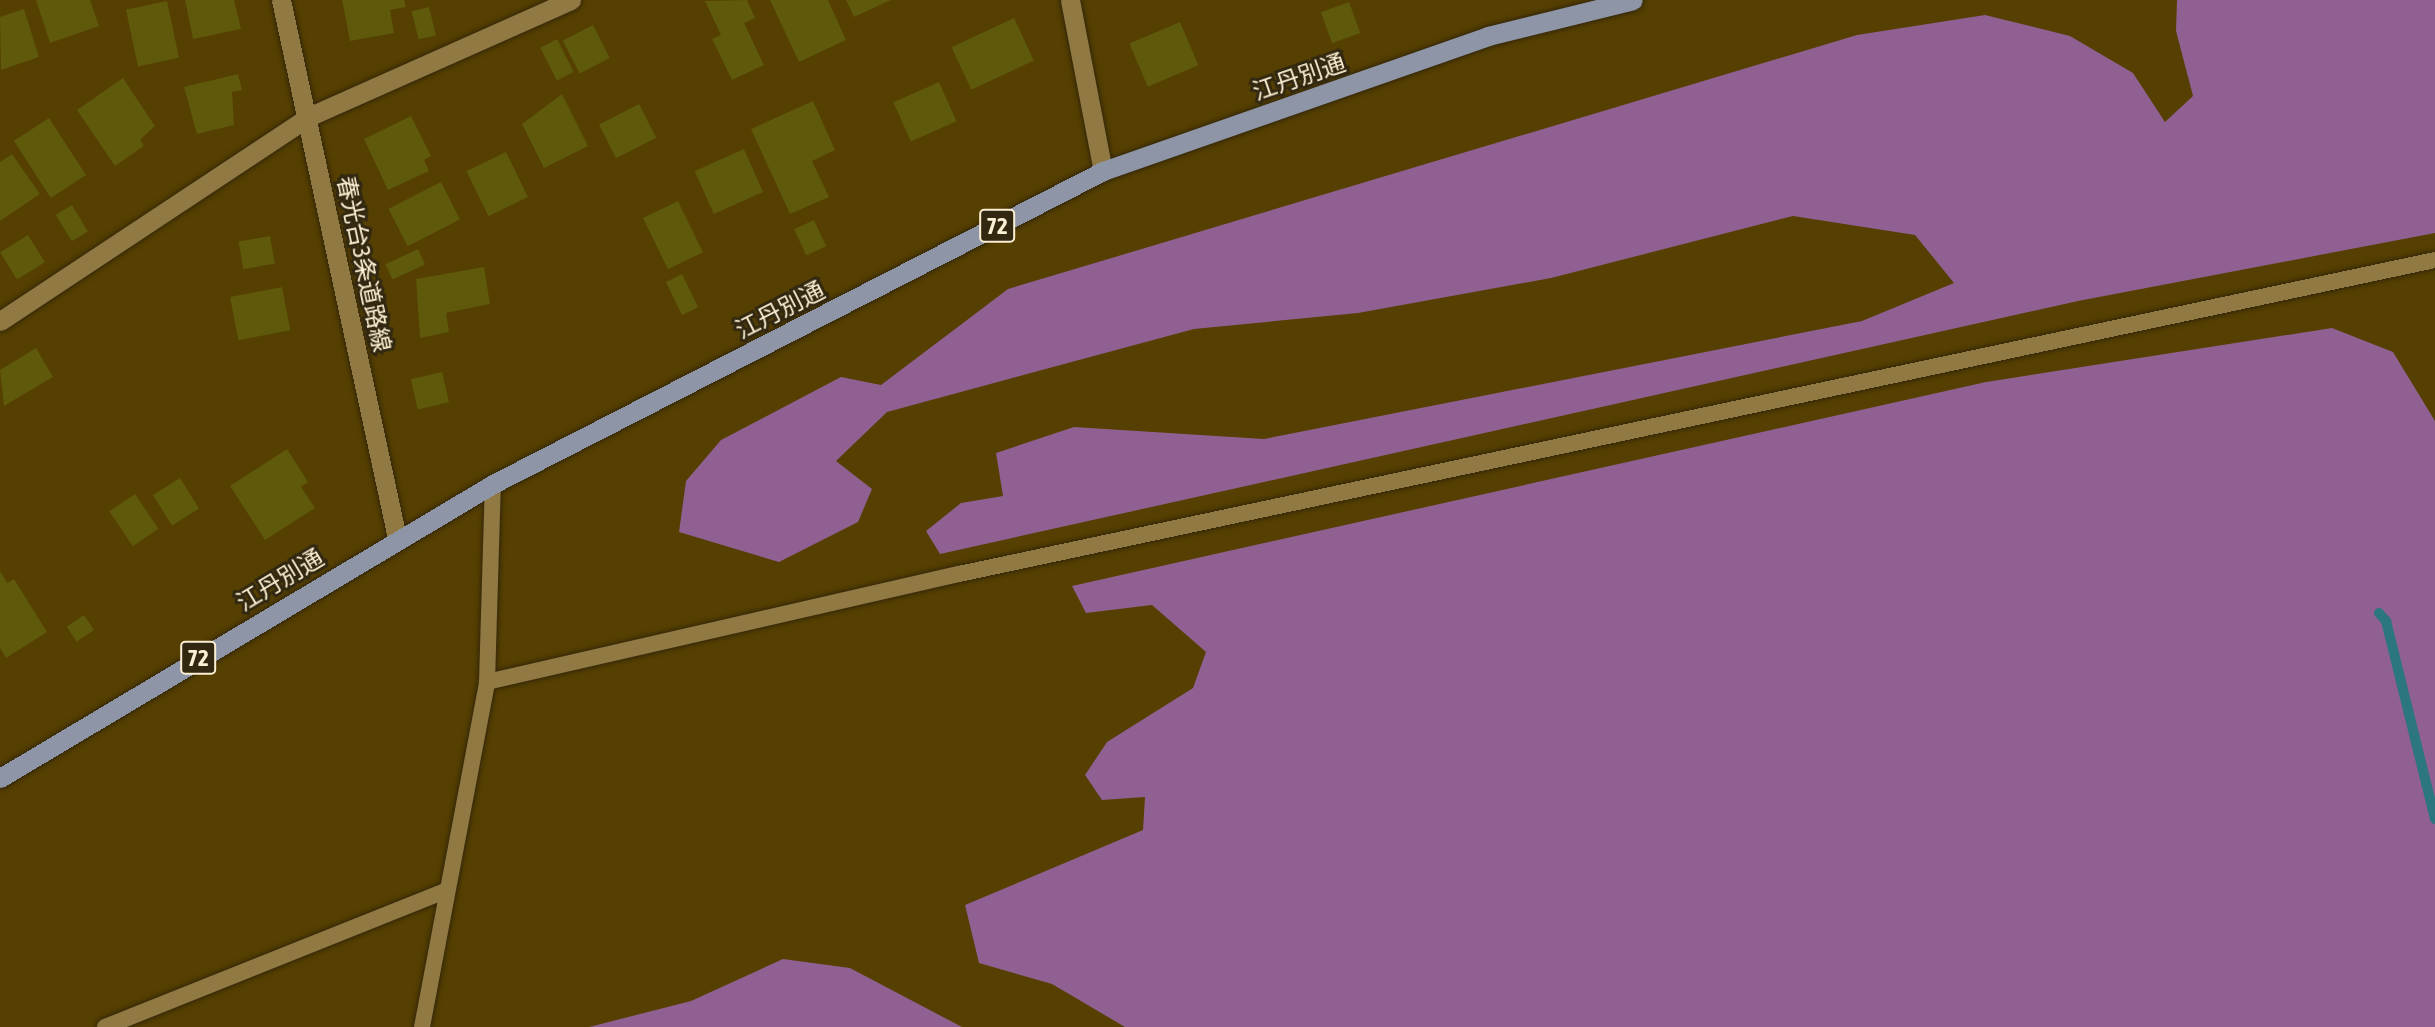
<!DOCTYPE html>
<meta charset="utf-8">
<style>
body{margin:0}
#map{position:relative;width:2435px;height:1027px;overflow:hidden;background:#553f01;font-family:"Asap Condensed","Noto Sans JP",sans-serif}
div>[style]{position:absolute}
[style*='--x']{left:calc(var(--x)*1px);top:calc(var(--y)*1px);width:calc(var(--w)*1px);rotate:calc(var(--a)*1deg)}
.forest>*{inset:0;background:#8f6091}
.stream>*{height:10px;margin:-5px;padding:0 5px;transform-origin:5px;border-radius:5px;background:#2c767f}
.building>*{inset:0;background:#5e590b;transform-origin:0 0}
.roads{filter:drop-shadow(0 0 2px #34270b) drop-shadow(0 0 2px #34270b)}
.service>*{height:16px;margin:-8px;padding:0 8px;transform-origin:8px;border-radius:8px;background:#917943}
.minor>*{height:19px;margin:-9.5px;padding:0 9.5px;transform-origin:9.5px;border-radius:9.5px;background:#917943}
.primary>*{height:19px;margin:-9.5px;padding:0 9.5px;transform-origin:9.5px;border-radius:9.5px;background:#8d95a6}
span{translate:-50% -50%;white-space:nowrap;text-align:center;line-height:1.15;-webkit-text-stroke:6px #322811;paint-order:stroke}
.shield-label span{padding:2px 5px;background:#322811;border:2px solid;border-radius:5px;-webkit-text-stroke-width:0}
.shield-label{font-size:23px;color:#fcefd3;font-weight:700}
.street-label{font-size:24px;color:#fcefd3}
</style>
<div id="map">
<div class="forest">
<div style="clip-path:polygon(2177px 0,2435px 0,2435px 233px,2078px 301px,940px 554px,926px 531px,961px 503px,1003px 496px,996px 453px,1074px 427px,1264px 439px,1862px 321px,1954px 283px,1915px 235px,1793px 216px,1551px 278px,1358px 313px,1194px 329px,887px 412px,836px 461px,872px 489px,858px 522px,779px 562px,679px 532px,686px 481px,721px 440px,841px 377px,881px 385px,1008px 289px,1857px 35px,1985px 15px,2070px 36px,2133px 73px,2165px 122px,2193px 96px,2176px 31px)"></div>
<div style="clip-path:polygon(2332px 328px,2393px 352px,2435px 421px,2435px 1027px,1125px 1027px,1052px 984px,979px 963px,965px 905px,1143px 830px,1145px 797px,1102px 800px,1085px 775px,1107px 742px,1193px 688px,1206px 652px,1152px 605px,1086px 613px,1072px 586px,1986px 382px)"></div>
<div style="clip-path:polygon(783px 959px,850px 968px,962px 1027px,589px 1027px,691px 1001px)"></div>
</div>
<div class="stream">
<div style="--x:2379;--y:613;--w:11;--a:49"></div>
<div style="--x:2386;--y:621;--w:204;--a:76.1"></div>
</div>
<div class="building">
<div style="clip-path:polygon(36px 0,90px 0,99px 26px,50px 43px)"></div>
<div style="clip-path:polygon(185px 0,234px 0,241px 29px,193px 39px)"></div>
<div style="clip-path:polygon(342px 0,404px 0,406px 7px,390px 10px,394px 33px,350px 41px)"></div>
<div style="clip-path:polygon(747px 0,755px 18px,744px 23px,764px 65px,732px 80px,712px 39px,721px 35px,705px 1px)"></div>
<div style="clip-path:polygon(770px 0,828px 0,846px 40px,799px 62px)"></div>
<div style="clip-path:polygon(846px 0,891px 0,854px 17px)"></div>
<div style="left:167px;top:1px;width:58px;height:42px;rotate:78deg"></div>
<div style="left:1349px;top:2px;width:33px;height:30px;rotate:70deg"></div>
<div style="left:429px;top:7px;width:29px;height:18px;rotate:76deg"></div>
<div style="clip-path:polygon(24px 9px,39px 57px,1px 70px,0 17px)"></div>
<div style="left:1014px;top:18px;width:47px;height:69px;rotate:65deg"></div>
<div style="left:1180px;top:22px;width:47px;height:55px;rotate:67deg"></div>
<div style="left:593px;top:25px;width:37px;height:34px;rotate:63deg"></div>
<div style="left:557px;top:39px;width:37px;height:19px;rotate:63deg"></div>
<div style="clip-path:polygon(238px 74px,242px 90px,232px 92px,234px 125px,197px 134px,184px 87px)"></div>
<div style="clip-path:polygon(123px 78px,155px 126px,140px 140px,144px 146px,115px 166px,77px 110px)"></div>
<div style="left:939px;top:82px;width:43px;height:50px;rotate:66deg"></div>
<div style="clip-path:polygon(562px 94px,588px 146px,544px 168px,522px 124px)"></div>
<div style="clip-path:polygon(813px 101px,835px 150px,812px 161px,829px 197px,790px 214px,751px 129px)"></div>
<div style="left:639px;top:104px;width:38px;height:45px;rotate:63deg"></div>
<div style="clip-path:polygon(411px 116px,431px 156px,424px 160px,429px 171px,388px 190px,364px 139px)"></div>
<div style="left:49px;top:118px;width:68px;height:42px;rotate:57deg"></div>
<div style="left:744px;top:149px;width:47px;height:54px;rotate:66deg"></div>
<div style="left:506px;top:152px;width:50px;height:44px;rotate:64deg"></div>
<div style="clip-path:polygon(12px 154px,40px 194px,0 221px,0 162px)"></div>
<div style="left:441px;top:182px;width:42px;height:59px;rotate:63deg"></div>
<div style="left:678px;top:201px;width:57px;height:39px;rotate:64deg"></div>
<div style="left:72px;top:205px;width:31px;height:19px;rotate:59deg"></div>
<div style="left:814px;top:220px;width:29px;height:22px;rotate:65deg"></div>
<div style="left:28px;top:235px;width:32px;height:33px;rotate:58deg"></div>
<div style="left:270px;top:236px;width:28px;height:32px;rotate:80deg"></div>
<div style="left:418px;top:249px;width:17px;height:36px;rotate:65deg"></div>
<div style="clip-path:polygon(484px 267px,490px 304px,446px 313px,449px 332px,420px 338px,416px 279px)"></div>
<div style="left:682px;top:274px;width:37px;height:18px;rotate:64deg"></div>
<div style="left:282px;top:287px;width:44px;height:53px;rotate:79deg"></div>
<div style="clip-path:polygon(36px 348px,53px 377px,4px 406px,0 370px)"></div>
<div style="left:442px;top:372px;width:31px;height:32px;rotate:77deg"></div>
<div style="clip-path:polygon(287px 449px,308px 482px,301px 487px,315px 508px,265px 540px,230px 486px)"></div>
<div style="left:180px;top:478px;width:36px;height:32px;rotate:58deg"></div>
<div style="left:135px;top:494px;width:42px;height:31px;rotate:56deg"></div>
<div style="clip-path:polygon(0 571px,7px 583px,14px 579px,47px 632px,6px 658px,0 648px)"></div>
<div style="left:84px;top:615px;width:18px;height:21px;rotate:56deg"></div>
</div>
<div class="roads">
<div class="service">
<div style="--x:487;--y:682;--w:484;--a:-12.9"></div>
<div style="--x:959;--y:574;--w:1509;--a:-12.01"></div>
<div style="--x:105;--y:1027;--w:366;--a:-21.8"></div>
<div style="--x:422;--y:1027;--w:351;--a:-79.3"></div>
<div style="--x:487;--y:682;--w:198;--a:-88.3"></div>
</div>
<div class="minor">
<div style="--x:281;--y:0;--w:550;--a:77.83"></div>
<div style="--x:1070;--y:0;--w:174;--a:79.1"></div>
<div style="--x:0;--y:321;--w:369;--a:-33.5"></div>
<div style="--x:308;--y:117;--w:288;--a:-24"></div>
</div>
<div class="primary">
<div style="--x:0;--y:778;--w:574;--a:-30.81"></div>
<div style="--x:493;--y:484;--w:686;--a:-27.16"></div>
<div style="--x:1103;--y:171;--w:408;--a:-19.3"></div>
<div style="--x:1488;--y:36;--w:149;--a:-13.9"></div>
</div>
</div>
<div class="shield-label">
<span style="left:997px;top:226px">72</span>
<span style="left:198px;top:658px">72</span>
</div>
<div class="street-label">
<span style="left:1299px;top:77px;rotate:-19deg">江丹別通</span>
<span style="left:364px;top:264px;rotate:78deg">春光台3条道路線</span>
<span style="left:780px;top:310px;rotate:-27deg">江丹別通</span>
<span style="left:280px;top:580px;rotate:-31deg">江丹別通</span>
</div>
</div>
